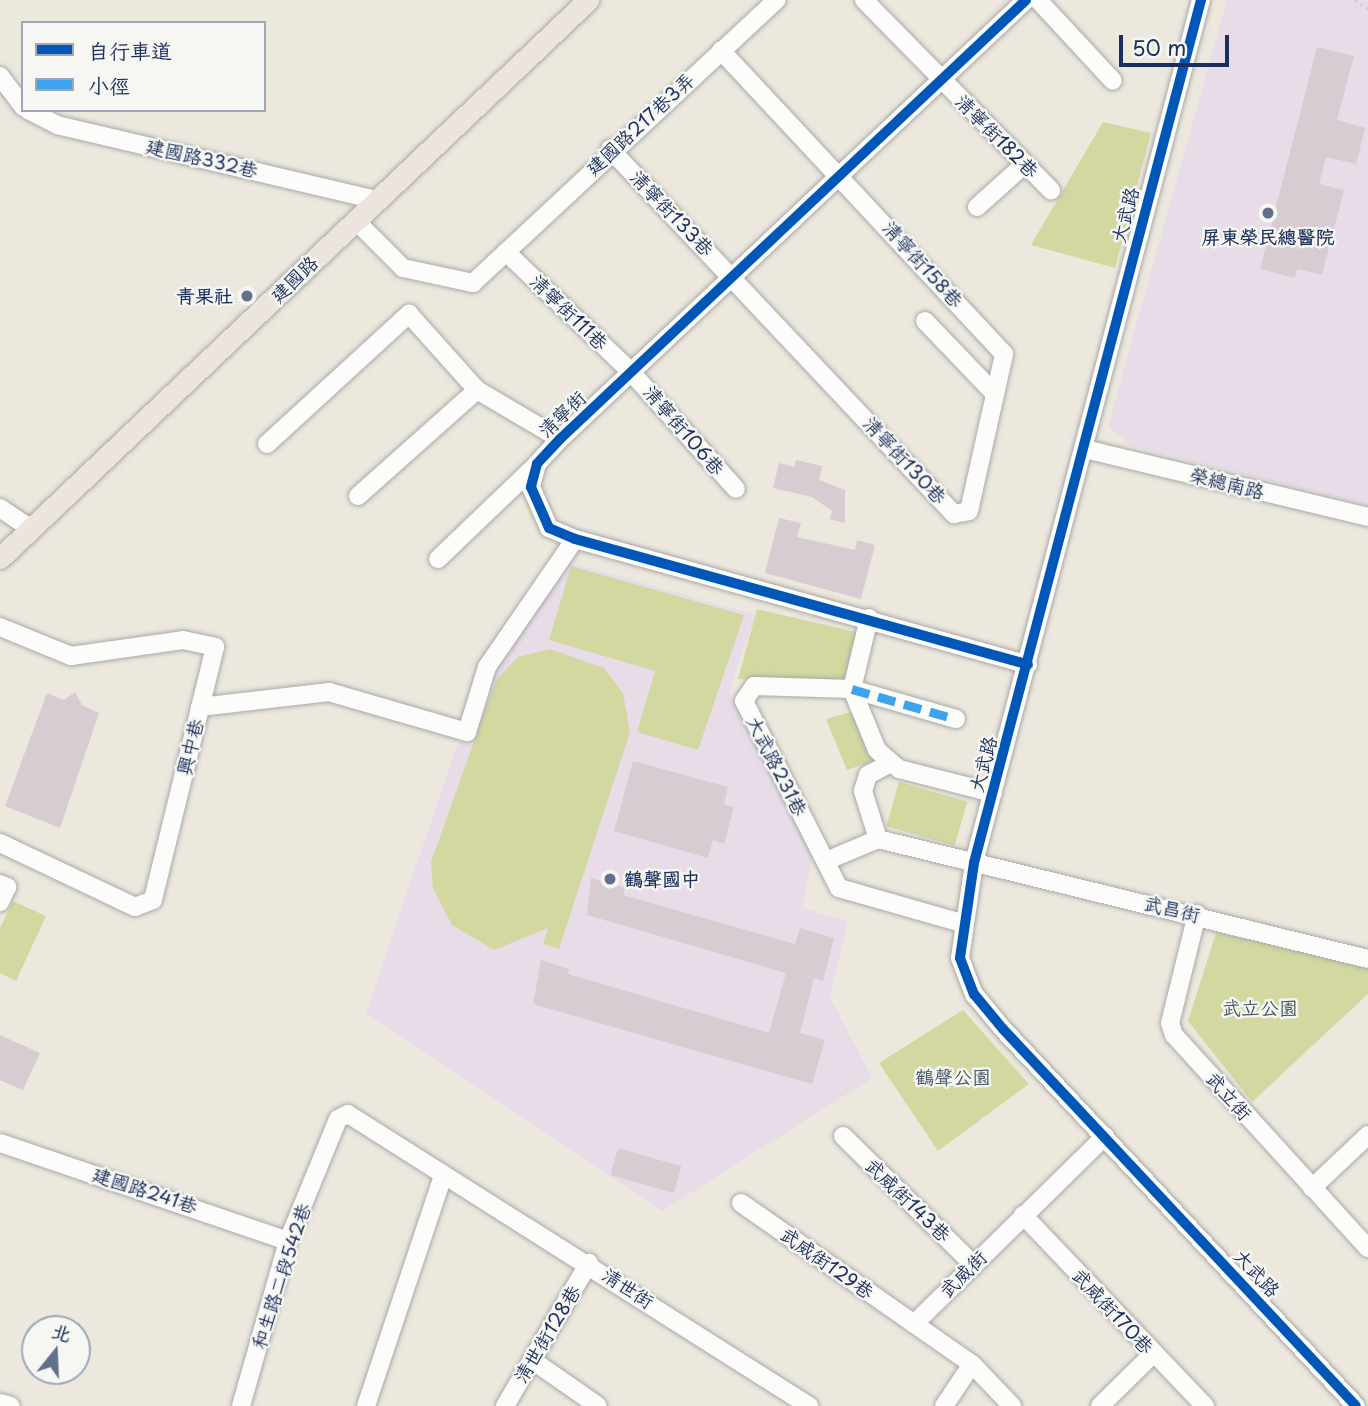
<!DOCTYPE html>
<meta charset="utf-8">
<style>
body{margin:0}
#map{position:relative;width:1368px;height:1406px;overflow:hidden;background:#ece8de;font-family:"Playpen Sans","LXGW WenKai TC",sans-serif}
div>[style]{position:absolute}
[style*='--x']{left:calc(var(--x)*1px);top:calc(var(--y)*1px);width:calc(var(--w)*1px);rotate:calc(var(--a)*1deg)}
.built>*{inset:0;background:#e8dce8}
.green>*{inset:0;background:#d2d89f;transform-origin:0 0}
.building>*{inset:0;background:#d7ccd1;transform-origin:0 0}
.path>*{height:2.5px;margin-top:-1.25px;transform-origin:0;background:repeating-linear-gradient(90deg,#cdcdce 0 2px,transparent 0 7px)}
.roads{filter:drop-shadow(0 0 2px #a8a9a9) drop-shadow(0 0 2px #a8a9a9)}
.minor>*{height:18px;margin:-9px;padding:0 9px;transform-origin:9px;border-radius:9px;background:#fcfcfa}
.major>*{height:21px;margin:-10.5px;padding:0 10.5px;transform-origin:10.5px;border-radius:10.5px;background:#ede5dd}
.quiet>*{height:9px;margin-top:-4.5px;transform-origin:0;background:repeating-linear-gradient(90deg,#3da3ed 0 18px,transparent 0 27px)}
.cycleway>*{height:10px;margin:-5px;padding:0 5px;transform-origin:5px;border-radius:5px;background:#0057b8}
.dots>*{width:19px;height:19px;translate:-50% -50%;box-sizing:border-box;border:4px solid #f6f6f2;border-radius:50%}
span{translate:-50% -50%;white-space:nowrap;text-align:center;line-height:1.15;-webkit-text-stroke:5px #f6f6f2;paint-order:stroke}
.street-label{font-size:19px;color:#1b2f5e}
.poi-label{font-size:19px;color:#1b2f5e;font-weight:700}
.right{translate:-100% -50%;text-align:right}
.left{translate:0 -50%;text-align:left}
.park-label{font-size:19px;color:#445661}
.legend{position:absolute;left:21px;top:21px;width:245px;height:91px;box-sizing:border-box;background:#f6f6f2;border:2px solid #9ea6b7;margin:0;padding:9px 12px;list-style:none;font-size:21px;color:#1b2f5e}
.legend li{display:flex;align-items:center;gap:14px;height:35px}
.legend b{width:35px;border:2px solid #9ea6b7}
.north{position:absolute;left:21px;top:1315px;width:70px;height:70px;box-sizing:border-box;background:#f6f6f2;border:2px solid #9ea6b7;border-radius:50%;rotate:18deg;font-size:19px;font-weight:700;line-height:28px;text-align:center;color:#1b2f5e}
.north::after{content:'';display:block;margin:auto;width:24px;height:32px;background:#64708b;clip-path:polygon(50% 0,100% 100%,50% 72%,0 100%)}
.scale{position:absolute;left:1119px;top:35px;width:110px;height:32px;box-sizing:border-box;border:4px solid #1b2f5e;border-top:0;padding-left:9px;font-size:21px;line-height:24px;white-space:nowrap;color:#1b2f5e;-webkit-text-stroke:5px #f6f6f2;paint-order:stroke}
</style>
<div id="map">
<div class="built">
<div style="clip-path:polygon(1227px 0,1368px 0,1368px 505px,1131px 446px,1108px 426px)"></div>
<div style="clip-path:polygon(569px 562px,756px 615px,729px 691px,814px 850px,802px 908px,848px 921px,830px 997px,872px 1078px,662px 1211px,366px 1014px,458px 742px,467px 744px,490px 674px)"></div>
</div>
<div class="green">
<div style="clip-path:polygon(1103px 122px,1151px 133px,1115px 268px,1031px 245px)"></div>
<div style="clip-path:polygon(571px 566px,744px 615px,698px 750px,637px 732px,655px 671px,549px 640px)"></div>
<div style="clip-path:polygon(757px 609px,860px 633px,845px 683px,738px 679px)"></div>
<div style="clip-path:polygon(550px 649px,604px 668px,623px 693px,630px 732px,559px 949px,543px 944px,548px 928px,494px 950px,452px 925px,433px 888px,431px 862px,496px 680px,518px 657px)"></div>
<div style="clip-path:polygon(859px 710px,876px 760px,847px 770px,826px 719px)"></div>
<div style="left:899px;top:782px;width:71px;height:46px;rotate:16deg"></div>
<div style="clip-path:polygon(13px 901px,46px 916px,16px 981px,0 973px,0 928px)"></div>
<div style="clip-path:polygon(1216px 933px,1368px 964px,1368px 994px,1252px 1102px,1188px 1021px)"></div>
<div style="clip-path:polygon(963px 1010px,1029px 1084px,938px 1151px,879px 1063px)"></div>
</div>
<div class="building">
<div style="clip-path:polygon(1317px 47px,1354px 56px,1337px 120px,1365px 128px,1356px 164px,1326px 157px,1319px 184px,1344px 190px,1322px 275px,1297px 269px,1295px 278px,1260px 269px)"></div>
<div style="clip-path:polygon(796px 460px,822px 466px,819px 480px,845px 490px,845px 523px,830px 519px,832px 511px,812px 497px,773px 488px,779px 463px,794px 467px)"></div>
<div style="clip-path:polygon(779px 518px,801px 523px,797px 537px,855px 550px,857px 540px,875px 545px,861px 599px,765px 573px)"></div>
<div style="clip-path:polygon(75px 692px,82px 705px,99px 713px,60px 828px,5px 806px,47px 693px,64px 700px)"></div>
<div style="clip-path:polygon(633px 761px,728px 787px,724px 804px,734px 807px,724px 844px,713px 840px,708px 858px,614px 831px)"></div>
<div style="clip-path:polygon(591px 878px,625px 888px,623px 895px,795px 944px,800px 928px,834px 938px,823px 981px,814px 978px,800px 1033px,825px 1040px,812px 1084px,533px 1004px,541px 960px,569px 969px,568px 974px,769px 1033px,786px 973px,587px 915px)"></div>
<div style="clip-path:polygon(0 1035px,40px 1053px,23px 1090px,0 1080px)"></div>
<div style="left:618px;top:1148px;width:66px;height:28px;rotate:16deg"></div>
</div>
<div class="path">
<div style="--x:1355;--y:0;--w:16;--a:35"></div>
</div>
<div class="roads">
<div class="minor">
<div style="--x:864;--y:0;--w:267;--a:45.5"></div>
<div style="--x:1026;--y:0;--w:640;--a:136.71"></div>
<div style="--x:560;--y:439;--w:34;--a:133"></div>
<div style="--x:537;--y:464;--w:24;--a:105"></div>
<div style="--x:531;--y:487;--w:45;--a:66.3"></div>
<div style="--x:549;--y:528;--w:28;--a:23"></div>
<div style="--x:575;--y:539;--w:470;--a:15.5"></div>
<div style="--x:1038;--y:0;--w:110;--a:47.2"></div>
<div style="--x:1201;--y:0;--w:892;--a:104.74"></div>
<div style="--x:974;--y:863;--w:96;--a:98.4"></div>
<div style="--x:960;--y:958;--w:39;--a:69"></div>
<div style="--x:974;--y:994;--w:45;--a:50.4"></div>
<div style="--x:1003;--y:1029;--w:516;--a:46.88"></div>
<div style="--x:0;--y:76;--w:39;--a:53"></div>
<div style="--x:28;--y:110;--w:33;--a:27"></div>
<div style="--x:57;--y:125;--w:330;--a:13.2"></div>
<div style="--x:610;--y:149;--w:502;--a:46.7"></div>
<div style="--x:954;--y:514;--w:15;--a:-11"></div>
<div style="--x:969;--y:511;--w:161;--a:-77.4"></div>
<div style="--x:1004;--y:354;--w:415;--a:-133"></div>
<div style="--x:977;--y:207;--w:64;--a:-41.9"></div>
<div style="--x:355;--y:220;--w:68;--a:45"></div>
<div style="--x:403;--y:268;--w:72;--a:12.1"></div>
<div style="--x:473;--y:283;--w:415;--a:-43"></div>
<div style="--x:506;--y:252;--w:173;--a:43.8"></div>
<div style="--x:631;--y:372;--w:157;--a:48.1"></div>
<div style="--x:925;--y:321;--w:101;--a:46.2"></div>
<div style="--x:267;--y:444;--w:193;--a:-42.5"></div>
<div style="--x:409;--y:314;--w:102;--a:48.2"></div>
<div style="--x:477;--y:390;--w:96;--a:30.6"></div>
<div style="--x:1085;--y:449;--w:291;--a:13.5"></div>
<div style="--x:358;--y:496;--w:159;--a:-41.7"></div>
<div style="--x:0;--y:508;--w:37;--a:34"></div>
<div style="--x:438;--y:559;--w:137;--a:-43.8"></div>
<div style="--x:869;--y:618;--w:73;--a:103.5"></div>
<div style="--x:852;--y:689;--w:66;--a:67.7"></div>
<div style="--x:877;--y:750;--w:29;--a:41"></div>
<div style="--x:899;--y:769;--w:97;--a:14.3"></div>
<div style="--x:0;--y:627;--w:77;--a:22.2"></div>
<div style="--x:71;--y:656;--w:113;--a:-8.1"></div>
<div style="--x:183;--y:640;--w:33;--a:12"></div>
<div style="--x:215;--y:647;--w:260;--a:103.8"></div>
<div style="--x:153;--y:900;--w:19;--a:159"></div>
<div style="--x:135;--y:907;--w:149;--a:-154.6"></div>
<div style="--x:200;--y:707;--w:130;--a:-6.6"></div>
<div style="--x:329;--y:692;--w:144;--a:16.2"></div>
<div style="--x:467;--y:732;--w:68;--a:-72.9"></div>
<div style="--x:487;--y:667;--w:155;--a:-55.5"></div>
<div style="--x:956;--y:719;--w:108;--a:-163.9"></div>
<div style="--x:852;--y:689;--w:98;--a:-178.2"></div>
<div style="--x:754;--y:686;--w:18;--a:124"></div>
<div style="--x:744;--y:701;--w:210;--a:63.1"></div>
<div style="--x:839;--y:888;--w:128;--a:15.9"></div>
<div style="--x:878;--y:839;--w:50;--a:-107.4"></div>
<div style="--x:863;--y:791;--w:17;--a:-73"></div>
<div style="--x:868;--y:775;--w:24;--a:-28"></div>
<div style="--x:826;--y:861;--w:56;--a:-22.9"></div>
<div style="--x:878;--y:839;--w:504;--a:13.76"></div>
<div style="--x:0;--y:884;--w:8;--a:23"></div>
<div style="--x:7;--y:887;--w:17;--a:115"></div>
<div style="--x:1197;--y:914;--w:112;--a:103.9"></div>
<div style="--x:1170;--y:1023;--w:13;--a:72"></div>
<div style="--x:1174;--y:1035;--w:288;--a:47.7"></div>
<div style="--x:843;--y:1136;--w:181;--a:44.6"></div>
<div style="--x:0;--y:1143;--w:304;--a:18.8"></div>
<div style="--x:1312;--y:1188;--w:77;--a:-43.4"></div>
<div style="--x:741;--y:1203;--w:282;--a:34.9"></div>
<div style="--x:972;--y:1364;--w:58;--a:46.4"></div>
<div style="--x:1023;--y:1215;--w:264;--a:46.4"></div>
<div style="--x:914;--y:1324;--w:268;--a:-44.5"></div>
<div style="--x:532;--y:1360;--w:80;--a:34.9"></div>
<div style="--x:0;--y:1403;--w:11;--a:15"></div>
<div style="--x:241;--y:1406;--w:172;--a:-74.1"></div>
<div style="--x:288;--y:1241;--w:132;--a:-67.7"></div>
<div style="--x:338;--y:1119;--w:11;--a:-27"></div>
<div style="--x:348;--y:1114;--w:546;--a:32.35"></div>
<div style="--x:366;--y:1406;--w:243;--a:-71.5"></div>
<div style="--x:505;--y:1406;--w:166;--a:-59.6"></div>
<div style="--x:944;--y:1406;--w:50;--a:-56.3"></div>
<div style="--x:1100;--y:1406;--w:74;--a:-44.5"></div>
</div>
<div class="major">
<div style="--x:0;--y:558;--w:811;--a:-43.5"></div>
</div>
</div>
<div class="quiet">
<div style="--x:852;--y:689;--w:108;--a:16.1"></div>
</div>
<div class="cycleway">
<div style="--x:1026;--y:0;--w:640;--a:136.71"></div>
<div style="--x:560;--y:439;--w:34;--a:133"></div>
<div style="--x:537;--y:464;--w:24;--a:105"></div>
<div style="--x:531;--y:487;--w:45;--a:66.3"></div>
<div style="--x:549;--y:528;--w:28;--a:23"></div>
<div style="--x:575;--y:539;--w:470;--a:15.5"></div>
<div style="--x:1201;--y:0;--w:892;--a:104.74"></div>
<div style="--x:974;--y:863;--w:96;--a:98.4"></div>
<div style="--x:960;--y:958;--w:39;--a:69"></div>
<div style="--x:974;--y:994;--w:45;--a:50.4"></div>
<div style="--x:1003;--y:1029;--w:516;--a:46.88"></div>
</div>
<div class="dots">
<div style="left:1268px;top:213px;background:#64708b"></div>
<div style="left:247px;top:296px;background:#64708b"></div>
<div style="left:610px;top:879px;background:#64708b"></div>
</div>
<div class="street-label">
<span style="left:640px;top:124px;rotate:-43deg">建國路217巷3弄</span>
<span style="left:997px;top:136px;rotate:45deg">清寧街182巷</span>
<span style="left:202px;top:158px;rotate:13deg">建國路332巷</span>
<span style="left:672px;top:213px;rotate:46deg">清寧街133巷</span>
<span style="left:1125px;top:215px;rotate:-75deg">大武路</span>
<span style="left:923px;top:264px;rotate:48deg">清寧街158巷</span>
<span style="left:294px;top:279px;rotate:-44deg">建國路</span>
<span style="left:569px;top:312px;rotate:44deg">清寧街111巷</span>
<span style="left:562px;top:414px;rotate:-44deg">清寧街</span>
<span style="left:684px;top:430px;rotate:49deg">清寧街106巷</span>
<span style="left:905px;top:460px;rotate:47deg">清寧街130巷</span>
<span style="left:1227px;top:483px;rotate:14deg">榮總南路</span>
<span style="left:190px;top:747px;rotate:-76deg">興中巷</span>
<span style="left:983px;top:764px;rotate:-75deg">大武路</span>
<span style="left:777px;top:766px;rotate:63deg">大武路231巷</span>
<span style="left:1172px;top:909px;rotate:13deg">武昌街</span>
<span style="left:1229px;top:1096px;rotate:48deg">武立街</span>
<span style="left:145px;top:1190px;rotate:18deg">建國路241巷</span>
<span style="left:908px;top:1200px;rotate:44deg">武威街143巷</span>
<span style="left:827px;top:1263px;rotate:35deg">武威街129巷</span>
<span style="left:1257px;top:1273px;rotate:47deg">大武路</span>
<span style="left:963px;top:1274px;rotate:-45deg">武威街</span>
<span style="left:281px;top:1276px;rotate:-72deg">和生路二段542巷</span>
<span style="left:628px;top:1288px;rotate:33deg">清世街</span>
<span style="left:1113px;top:1311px;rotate:47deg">武威街170巷</span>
<span style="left:547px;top:1334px;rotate:-59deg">清世街128巷</span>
</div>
<div class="poi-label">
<span style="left:1268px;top:237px">屏東榮民總醫院</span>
<span class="right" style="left:233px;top:296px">青果社</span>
<span class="left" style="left:624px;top:879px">鶴聲國中</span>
</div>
<div class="park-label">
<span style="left:1260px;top:1008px">武立公園</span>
<span style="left:953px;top:1077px">鶴聲公園</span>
</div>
<ul class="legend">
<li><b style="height:9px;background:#0057b8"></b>自行車道</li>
<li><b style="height:9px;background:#3da3ed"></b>小徑</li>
</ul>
<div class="north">北</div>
<div class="scale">50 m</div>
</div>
